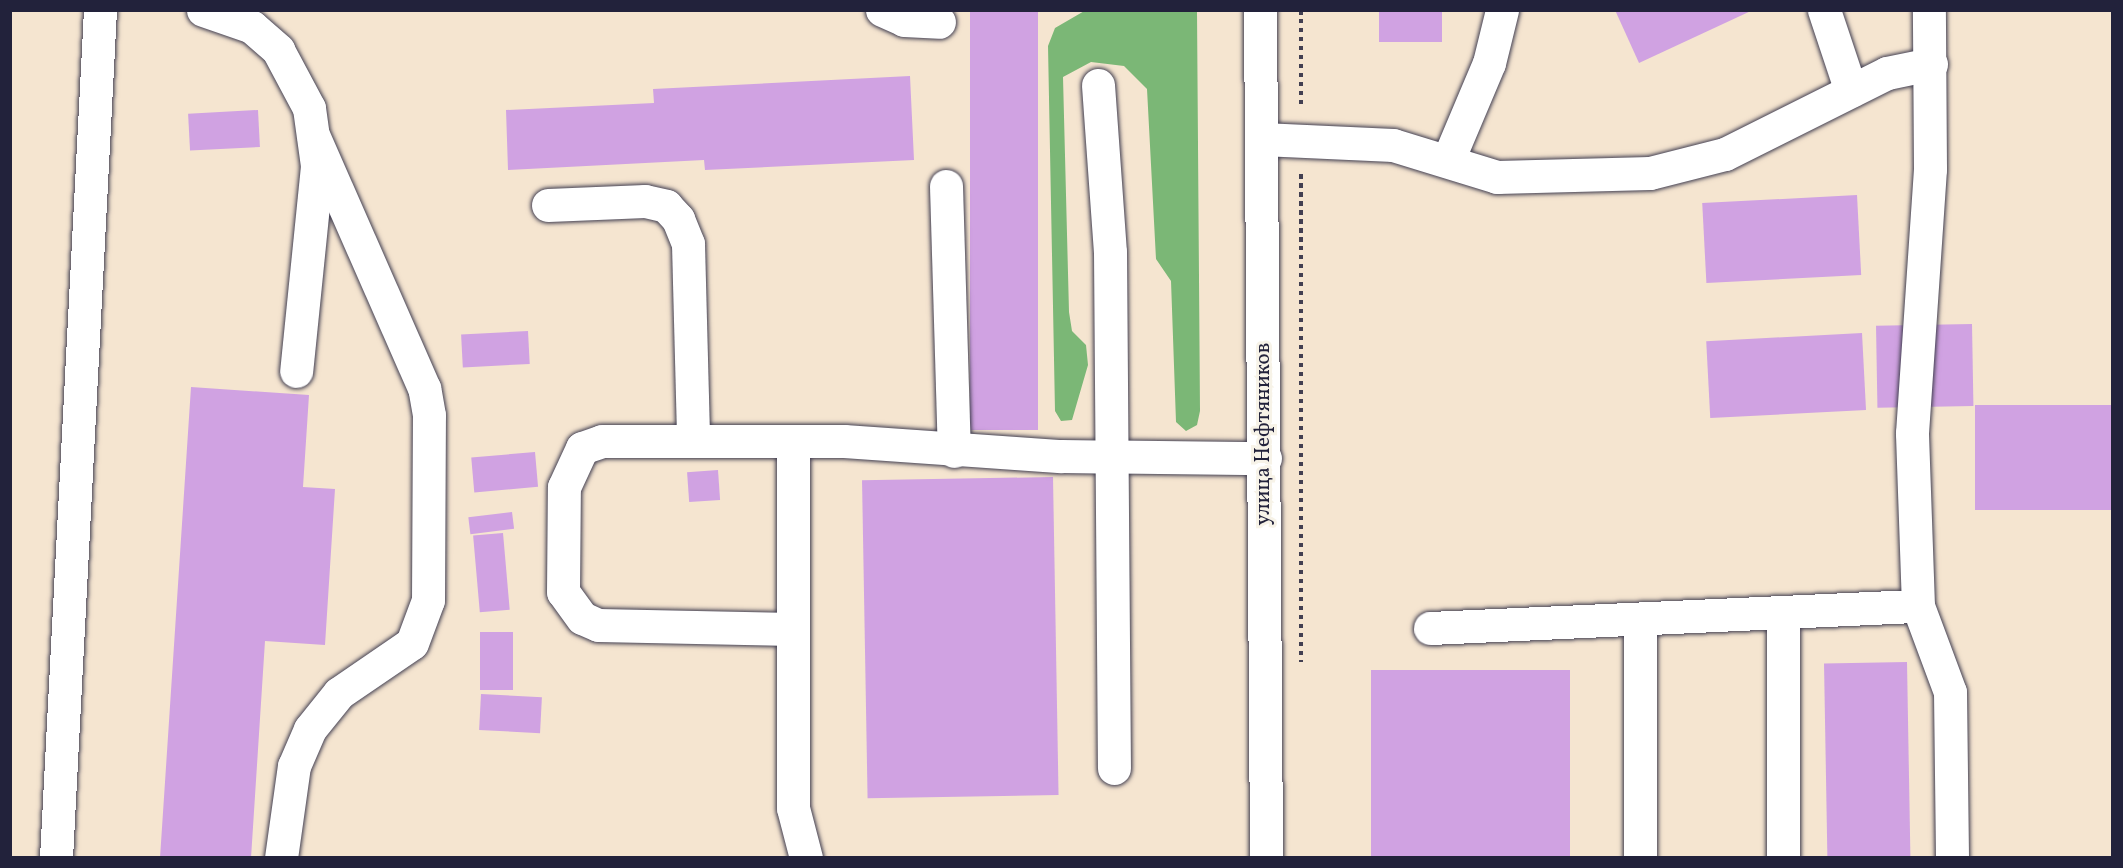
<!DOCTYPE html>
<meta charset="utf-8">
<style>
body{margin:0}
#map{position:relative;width:2123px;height:868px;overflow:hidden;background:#f5e5d0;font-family:Vollkorn,serif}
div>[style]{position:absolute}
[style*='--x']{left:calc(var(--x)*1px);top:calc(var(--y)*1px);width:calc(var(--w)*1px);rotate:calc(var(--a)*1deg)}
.forest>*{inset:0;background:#7bb776}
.building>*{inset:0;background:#d0a2e2;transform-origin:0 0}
.path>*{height:4px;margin-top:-2px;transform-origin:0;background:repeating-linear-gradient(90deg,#423f51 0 4.5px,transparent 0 9px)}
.roads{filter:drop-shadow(0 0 2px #423f51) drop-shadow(0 0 2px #423f51)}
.minor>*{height:33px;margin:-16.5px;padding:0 16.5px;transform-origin:16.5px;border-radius:16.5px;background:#fff}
span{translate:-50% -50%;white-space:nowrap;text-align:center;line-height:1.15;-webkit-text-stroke:6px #f7f3e8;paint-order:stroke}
.street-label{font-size:21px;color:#22223b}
.frame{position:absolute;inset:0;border:12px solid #22223b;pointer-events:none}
</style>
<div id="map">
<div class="forest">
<div style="clip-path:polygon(1086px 10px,1197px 11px,1200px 411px,1197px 425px,1186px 431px,1176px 422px,1171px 281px,1156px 259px,1147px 89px,1124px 66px,1091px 62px,1063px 77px,1069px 312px,1072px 331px,1086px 345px,1088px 365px,1072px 420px,1061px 421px,1055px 411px,1048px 46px,1055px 28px)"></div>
</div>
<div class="building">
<div style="left:970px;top:10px;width:68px;height:420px"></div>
<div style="left:1379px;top:10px;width:63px;height:32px"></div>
<div style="clip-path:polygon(1615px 10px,1753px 10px,1639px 63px)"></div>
<div style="clip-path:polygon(910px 76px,914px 160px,705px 170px,704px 160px,508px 170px,506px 110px,654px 103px,653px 89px)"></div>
<div style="left:258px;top:110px;width:37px;height:70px;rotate:87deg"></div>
<div style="left:1857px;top:195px;width:80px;height:155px;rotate:87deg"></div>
<div style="left:1972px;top:324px;width:82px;height:96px;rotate:89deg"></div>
<div style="left:528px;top:331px;width:33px;height:67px;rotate:87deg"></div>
<div style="left:1862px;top:333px;width:77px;height:156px;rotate:87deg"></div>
<div style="clip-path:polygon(191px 387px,309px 395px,303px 487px,335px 489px,325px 645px,265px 641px,251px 858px,160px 858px)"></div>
<div style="left:2112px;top:405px;width:105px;height:137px;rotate:90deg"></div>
<div style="left:535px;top:452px;width:35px;height:64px;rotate:85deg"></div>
<div style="left:718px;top:470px;width:30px;height:31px;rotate:86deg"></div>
<div style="left:1053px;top:477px;width:318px;height:191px;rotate:89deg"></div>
<div style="left:512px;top:512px;width:17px;height:44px;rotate:83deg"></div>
<div style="left:503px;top:533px;width:77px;height:30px;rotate:85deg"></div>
<div style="left:480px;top:632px;width:33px;height:58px"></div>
<div style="left:1907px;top:662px;width:196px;height:83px;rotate:89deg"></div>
<div style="left:1570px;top:670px;width:188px;height:199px;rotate:90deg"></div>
<div style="left:481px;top:694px;width:61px;height:36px;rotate:3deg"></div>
</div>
<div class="path">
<div style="--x:1301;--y:10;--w:97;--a:90"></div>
<div style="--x:1301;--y:174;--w:488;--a:90"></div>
</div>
<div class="roads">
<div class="minor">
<div style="--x:203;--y:10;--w:52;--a:19.1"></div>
<div style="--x:252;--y:27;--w:35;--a:41"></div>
<div style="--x:278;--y:50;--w:66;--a:61.9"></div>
<div style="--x:309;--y:108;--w:59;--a:82.1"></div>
<div style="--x:317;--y:166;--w:206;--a:95.8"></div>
<div style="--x:882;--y:10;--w:24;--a:24"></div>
<div style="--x:904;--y:20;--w:35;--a:3"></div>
<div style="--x:1260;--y:10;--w:848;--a:89.59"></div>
<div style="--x:1824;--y:10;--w:85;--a:71.6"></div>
<div style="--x:1098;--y:85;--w:167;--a:85.9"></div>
<div style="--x:1110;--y:252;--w:516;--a:89.56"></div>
<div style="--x:1262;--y:139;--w:131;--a:2.6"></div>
<div style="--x:1393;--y:145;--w:109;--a:17.1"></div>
<div style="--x:1497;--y:177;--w:153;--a:-1.5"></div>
<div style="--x:1650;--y:173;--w:77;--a:-14.2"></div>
<div style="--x:1725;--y:154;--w:181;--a:-26.6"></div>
<div style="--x:1887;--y:73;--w:45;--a:-11.6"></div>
<div style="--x:1448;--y:160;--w:105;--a:-67.1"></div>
<div style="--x:1489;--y:63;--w:55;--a:-76.2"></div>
<div style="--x:946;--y:186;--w:265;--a:88.3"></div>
<div style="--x:548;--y:205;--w:97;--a:-2.4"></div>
<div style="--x:645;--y:201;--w:22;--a:13"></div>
<div style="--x:666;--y:206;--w:18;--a:47"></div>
<div style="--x:678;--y:219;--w:27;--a:68"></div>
<div style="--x:688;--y:244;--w:197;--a:88.5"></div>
<div style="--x:793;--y:441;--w:367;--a:90"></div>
<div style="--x:793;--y:808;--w:52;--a:75.4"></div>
<div style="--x:1918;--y:606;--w:92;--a:69.6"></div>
<div style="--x:1950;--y:692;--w:166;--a:89.3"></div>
<div style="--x:1783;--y:613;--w:245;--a:90"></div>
<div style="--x:1430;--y:628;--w:488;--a:-2.6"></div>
<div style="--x:1918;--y:606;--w:173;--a:-92"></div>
<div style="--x:1912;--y:433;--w:265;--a:-86.1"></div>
<div style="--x:1930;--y:169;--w:159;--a:-90.4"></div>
<div style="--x:793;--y:629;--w:195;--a:-178.8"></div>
<div style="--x:598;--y:625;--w:17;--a:-156"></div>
<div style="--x:582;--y:618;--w:32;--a:-126"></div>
<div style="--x:563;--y:592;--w:105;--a:-89.5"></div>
<div style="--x:564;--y:487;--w:43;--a:-65.2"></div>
<div style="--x:582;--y:448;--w:21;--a:-19"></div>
<div style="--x:602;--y:441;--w:242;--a:0"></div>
<div style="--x:844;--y:441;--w:218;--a:4"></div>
<div style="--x:1061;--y:456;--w:204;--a:0.6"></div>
<div style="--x:56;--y:858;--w:849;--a:-87.03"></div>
<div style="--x:281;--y:858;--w:93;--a:-82"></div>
<div style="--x:294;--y:766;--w:40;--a:-66.6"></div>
<div style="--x:310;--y:729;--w:46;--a:-51.1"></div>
<div style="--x:339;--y:693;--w:88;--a:-34.4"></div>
<div style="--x:412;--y:643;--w:46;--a:-69.6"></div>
<div style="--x:428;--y:600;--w:185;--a:-89.7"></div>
<div style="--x:429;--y:415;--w:27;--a:-100"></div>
<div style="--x:424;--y:388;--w:274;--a:-113.7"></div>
<div style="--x:1640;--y:858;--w:239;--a:-90"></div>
</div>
</div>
<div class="street-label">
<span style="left:1264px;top:434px;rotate:-90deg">улица Нефтяников</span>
</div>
<div class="frame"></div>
</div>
